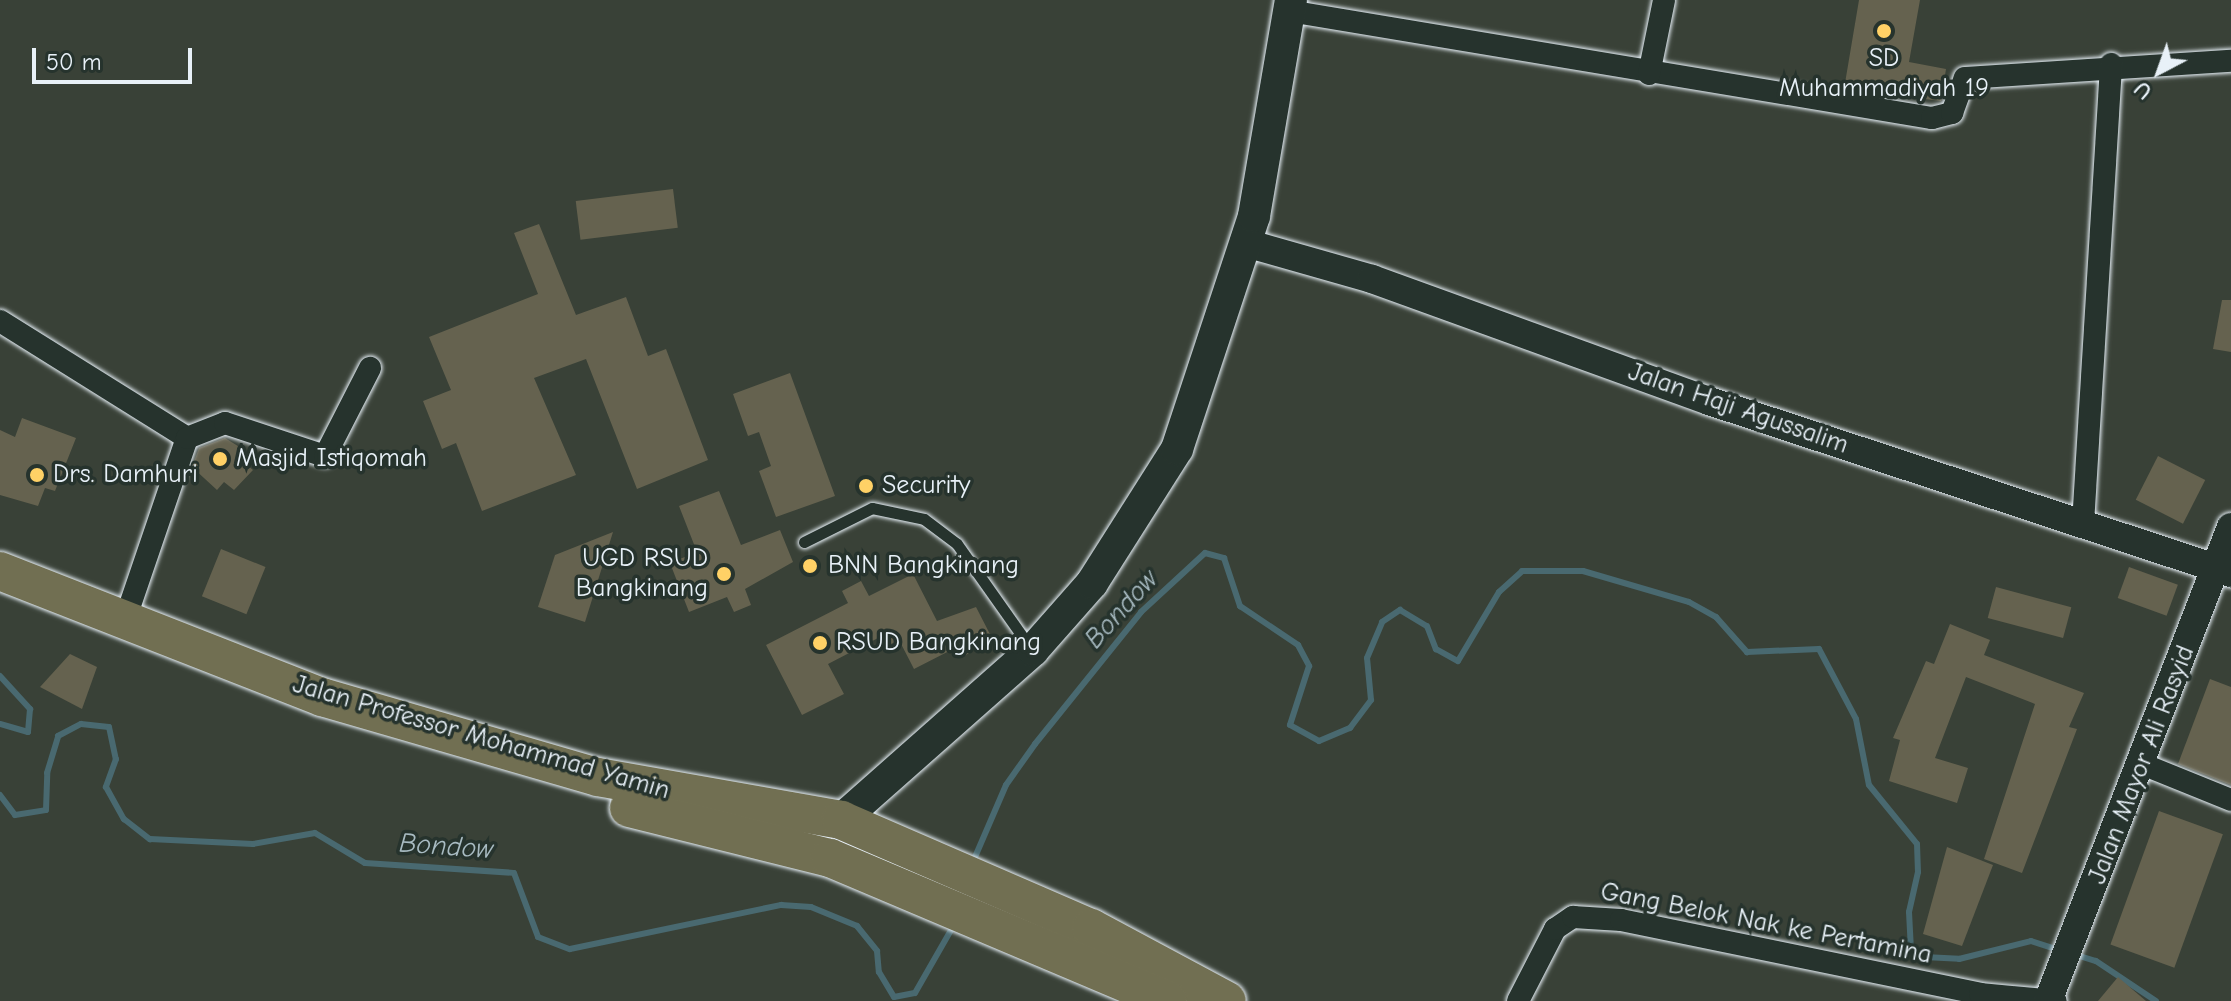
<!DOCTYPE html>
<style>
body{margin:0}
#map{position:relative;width:2231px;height:1001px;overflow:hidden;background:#394137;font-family:"Comic Neue",sans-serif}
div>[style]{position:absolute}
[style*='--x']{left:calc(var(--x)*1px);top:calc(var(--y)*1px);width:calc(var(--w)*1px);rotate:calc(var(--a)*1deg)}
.stream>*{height:6px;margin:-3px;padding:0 3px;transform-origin:3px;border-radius:3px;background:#496970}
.building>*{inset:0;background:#65624f;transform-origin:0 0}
.roads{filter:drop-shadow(0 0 2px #e8f1f8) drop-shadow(0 0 2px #e8f1f8)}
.service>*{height:11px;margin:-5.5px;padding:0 5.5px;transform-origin:5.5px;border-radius:5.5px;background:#26332d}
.minor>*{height:22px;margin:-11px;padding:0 11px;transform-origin:11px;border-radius:11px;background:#26332d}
.tertiary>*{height:28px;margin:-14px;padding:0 14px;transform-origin:14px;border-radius:14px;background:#26332d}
.secondary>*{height:32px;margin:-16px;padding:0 16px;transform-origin:16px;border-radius:16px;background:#26332d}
.trunk>*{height:38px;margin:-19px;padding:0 19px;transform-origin:19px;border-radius:19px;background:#716f52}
.dots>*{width:22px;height:22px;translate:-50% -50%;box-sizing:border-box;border:4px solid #26332d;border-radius:50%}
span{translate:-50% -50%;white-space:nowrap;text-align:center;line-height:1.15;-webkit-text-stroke:7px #26332d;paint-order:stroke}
.poi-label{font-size:26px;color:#e8f1f8}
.left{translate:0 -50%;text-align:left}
.right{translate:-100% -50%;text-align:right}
.street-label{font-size:26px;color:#e8f1f8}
.water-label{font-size:28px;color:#a8bbc2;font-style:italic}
.north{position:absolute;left:2119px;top:32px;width:80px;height:80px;-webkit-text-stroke:6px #26332d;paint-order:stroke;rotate:221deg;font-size:22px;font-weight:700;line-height:32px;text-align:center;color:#e8f1f8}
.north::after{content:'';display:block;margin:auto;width:28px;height:36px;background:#e8f1f8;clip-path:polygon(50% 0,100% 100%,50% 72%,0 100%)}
.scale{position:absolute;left:32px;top:48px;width:160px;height:36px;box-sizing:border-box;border:4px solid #e8f1f8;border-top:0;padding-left:10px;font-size:24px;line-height:28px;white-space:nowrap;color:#e8f1f8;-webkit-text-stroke:6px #26332d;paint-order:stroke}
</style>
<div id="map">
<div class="stream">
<div style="--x:0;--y:676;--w:45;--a:47.7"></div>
<div style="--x:30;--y:709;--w:23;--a:95"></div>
<div style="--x:28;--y:732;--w:29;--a:-164"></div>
<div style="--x:0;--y:795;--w:25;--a:53"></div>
<div style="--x:15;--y:815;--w:31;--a:-9"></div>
<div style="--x:46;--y:810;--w:37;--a:-88"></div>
<div style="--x:47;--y:773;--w:39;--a:-73"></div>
<div style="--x:58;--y:736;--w:26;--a:-28"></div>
<div style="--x:81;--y:724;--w:28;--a:6"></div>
<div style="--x:109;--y:727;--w:33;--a:78"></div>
<div style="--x:116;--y:759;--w:30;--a:110"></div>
<div style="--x:106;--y:787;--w:37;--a:61"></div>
<div style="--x:124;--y:819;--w:33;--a:38"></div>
<div style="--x:150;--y:839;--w:103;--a:2.8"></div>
<div style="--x:253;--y:844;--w:63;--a:-10.1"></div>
<div style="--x:315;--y:833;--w:58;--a:31"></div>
<div style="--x:365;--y:863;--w:149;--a:3.8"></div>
<div style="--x:514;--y:873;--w:68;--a:69.4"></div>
<div style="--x:538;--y:937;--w:34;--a:21"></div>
<div style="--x:570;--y:949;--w:216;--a:-11.8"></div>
<div style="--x:781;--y:905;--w:30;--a:4"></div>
<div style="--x:811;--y:907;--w:50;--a:22.4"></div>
<div style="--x:857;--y:926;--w:32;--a:51"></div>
<div style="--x:877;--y:951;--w:21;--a:85"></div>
<div style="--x:879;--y:972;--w:29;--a:59"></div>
<div style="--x:894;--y:997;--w:21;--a:-11"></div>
<div style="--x:915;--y:993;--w:78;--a:-60.2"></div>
<div style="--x:972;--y:864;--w:86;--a:-66.7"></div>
<div style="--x:1006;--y:785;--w:50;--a:-54.7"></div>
<div style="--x:1035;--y:744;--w:169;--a:-51.2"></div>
<div style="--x:1141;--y:612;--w:87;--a:-42.7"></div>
<div style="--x:1205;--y:553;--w:20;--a:15"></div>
<div style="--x:1224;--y:558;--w:51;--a:71.6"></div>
<div style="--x:1240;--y:606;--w:70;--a:33.9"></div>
<div style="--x:1298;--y:645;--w:24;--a:62"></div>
<div style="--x:1309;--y:666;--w:62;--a:107.9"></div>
<div style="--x:1290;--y:725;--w:33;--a:29"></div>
<div style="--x:1319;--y:741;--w:34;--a:-23"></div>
<div style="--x:1350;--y:728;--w:35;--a:-53"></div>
<div style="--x:1371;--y:700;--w:42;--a:-95.4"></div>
<div style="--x:1367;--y:658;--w:39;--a:-67"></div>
<div style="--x:1382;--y:622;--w:22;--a:-34"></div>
<div style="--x:1400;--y:610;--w:31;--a:31"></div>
<div style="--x:1427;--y:626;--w:25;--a:69"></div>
<div style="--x:1436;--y:649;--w:25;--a:29"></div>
<div style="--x:1458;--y:661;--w:80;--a:-59.3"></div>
<div style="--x:1499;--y:592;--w:31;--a:-42"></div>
<div style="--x:1522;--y:571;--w:61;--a:0"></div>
<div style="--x:1583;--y:571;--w:110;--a:16.3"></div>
<div style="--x:1689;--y:602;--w:31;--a:29"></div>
<div style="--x:1716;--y:617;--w:47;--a:48.5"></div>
<div style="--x:1747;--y:652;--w:72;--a:-2.4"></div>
<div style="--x:1819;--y:649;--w:79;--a:62.1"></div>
<div style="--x:1856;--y:719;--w:67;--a:78.9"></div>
<div style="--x:1869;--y:785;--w:76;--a:50.9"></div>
<div style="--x:1917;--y:844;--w:28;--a:88"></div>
<div style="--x:1918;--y:872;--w:41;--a:102.7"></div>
<div style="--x:1909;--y:912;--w:33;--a:87"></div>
<div style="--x:1911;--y:945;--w:18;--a:43"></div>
<div style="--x:1924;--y:957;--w:35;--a:3"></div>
<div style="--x:1959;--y:959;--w:74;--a:-14"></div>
<div style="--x:2031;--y:941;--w:28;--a:18"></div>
<div style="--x:2073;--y:954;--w:24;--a:17"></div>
<div style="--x:2096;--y:961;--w:72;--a:33.7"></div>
</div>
<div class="building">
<div style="clip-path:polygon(1859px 0,1920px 0,1909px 62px,1946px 69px,1941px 101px,1844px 89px)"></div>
<div style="left:673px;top:189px;width:39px;height:98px;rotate:83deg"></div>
<div style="clip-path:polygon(539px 224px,576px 315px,626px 297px,648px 356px,666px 349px,708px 460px,637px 489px,586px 359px,534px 378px,576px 475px,482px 511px,456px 443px,442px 449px,423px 401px,451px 390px,429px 337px,538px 294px,514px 233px)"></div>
<div style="clip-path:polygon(2222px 300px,2231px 300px,2231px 352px,2213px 349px)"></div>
<div style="clip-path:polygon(790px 373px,835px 496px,776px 517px,759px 471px,771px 466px,759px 432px,748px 436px,733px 394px)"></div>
<div style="clip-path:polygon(22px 418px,76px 438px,55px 491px,45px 488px,38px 506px,0 495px,0 430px,15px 437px)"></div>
<div style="clip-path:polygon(225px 438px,254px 456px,246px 464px,253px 470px,234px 490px,224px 482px,217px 490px,192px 467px,199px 448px)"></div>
<div style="left:2158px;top:456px;width:53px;height:49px;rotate:27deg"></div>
<div style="clip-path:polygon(719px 491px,741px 545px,780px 530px,793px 562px,745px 589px,751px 605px,734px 612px,727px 597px,689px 612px,670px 563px,697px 552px,679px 506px)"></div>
<div style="clip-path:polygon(613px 532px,585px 622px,538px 607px,555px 555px)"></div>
<div style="left:221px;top:549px;width:48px;height:51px;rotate:22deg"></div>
<div style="left:2129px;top:567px;width:52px;height:33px;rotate:20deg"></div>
<div style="clip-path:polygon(913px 574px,937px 621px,976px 607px,993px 640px,964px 656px,959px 646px,914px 669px,899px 640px,885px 647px,880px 637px,828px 664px,844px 694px,802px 715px,766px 645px,848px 603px,842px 591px,861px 581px,869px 596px)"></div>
<div style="left:1996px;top:587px;width:78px;height:32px;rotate:15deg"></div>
<div style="clip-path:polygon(1950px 624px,1990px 640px,1984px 655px,2084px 693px,2069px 727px,2077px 729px,2022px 873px,1984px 859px,2035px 704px,1966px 677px,1935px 758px,1968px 768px,1957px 803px,1889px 781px,1900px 740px,1893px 738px,1926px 661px,1934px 664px)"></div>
<div style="clip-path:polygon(70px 654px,97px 667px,82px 709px,40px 687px)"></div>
<div style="clip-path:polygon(2210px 679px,2231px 687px,2231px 785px,2178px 764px)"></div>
<div style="left:2159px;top:811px;width:68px;height:142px;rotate:20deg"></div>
<div style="clip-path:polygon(1947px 847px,1993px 865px,1962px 946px,1923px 934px)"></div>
<div style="clip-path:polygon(2118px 977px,2146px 1001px,2098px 1001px)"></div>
</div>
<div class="roads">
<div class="service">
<div style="--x:804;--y:542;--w:76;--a:-26.6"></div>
<div style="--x:872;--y:508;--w:53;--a:11.9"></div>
<div style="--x:924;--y:519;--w:41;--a:37.1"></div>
<div style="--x:957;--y:544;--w:126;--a:54.7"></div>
</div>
<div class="minor">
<div style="--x:1289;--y:11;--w:652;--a:9.45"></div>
<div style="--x:1932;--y:118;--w:21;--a:-14"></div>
<div style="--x:1952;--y:113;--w:37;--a:-70"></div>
<div style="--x:1965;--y:78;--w:267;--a:-3.7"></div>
<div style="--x:1649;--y:74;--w:76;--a:-78.5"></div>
<div style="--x:0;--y:321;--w:221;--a:32"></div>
<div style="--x:2083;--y:524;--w:461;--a:-86.5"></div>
<div style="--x:126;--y:617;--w:189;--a:-71.2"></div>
<div style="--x:187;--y:438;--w:41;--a:-21.5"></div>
<div style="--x:225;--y:423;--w:105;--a:18.3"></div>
<div style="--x:325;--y:456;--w:99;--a:-62.9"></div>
<div style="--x:2142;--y:764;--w:96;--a:22"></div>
<div style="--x:1518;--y:1001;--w:81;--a:-62.8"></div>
<div style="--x:1555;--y:929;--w:22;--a:-34"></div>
<div style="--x:1573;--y:917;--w:48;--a:3.6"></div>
<div style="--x:1621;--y:920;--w:367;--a:11.6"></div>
<div style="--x:1980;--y:994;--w:76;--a:5.3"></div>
</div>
<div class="tertiary">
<div style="--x:1246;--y:243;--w:131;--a:15.9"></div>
<div style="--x:1372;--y:279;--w:358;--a:19.9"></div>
<div style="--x:1709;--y:401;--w:550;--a:18.24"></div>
<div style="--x:2048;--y:1001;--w:508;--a:-68.89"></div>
</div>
<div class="secondary">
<div style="--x:841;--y:820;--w:256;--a:-41.5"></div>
<div style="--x:1033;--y:650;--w:89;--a:-48.6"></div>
<div style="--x:1092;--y:583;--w:159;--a:-57.6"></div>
<div style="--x:1177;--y:449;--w:245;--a:-71.7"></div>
<div style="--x:1254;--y:216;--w:219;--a:-80.3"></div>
</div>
<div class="trunk">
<div style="--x:0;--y:571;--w:346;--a:21.4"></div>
<div style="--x:322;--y:697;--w:287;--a:16.2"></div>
<div style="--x:598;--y:777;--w:247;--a:10"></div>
<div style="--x:841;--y:820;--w:272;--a:23.4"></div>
<div style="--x:1091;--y:928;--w:154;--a:28.2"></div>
<div style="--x:629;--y:808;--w:207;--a:14"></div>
<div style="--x:830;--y:858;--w:367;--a:22.9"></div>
</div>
</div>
<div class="dots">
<div style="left:1884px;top:31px;background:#ffd166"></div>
<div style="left:220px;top:459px;background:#ffd166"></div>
<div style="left:37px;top:475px;background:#ffd166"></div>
<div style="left:866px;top:486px;background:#ffd166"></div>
<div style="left:810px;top:566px;background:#ffd166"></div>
<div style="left:724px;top:574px;background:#ffd166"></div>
<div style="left:820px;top:643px;background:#ffd166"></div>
</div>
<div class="poi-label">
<span style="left:1884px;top:74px">SD<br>Muhammadiyah 19</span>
<span class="left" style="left:236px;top:459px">Masjid Istiqomah</span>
<span class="left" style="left:53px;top:475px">Drs. Damhuri</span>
<span class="left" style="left:882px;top:486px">Security</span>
<span class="right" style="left:708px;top:574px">UGD RSUD<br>Bangkinang</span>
<span class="left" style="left:828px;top:566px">BNN Bangkinang</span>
<span class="left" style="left:836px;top:643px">RSUD Bangkinang</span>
</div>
<div class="street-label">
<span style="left:1738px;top:409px;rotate:19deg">Jalan Haji Agussalim</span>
<span style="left:481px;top:738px;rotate:16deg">Jalan Professor Mohammad Yamin</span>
<span style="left:2142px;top:765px;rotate:-69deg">Jalan Mayor Ali Rasyid</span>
<span style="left:1766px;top:924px;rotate:11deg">Gang Belok Nak ke Pertamina</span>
</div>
<div class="water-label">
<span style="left:1121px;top:609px;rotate:-48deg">Bondow</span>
<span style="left:446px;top:846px;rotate:4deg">Bondow</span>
</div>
<div class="north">U</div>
<div class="scale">50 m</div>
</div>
